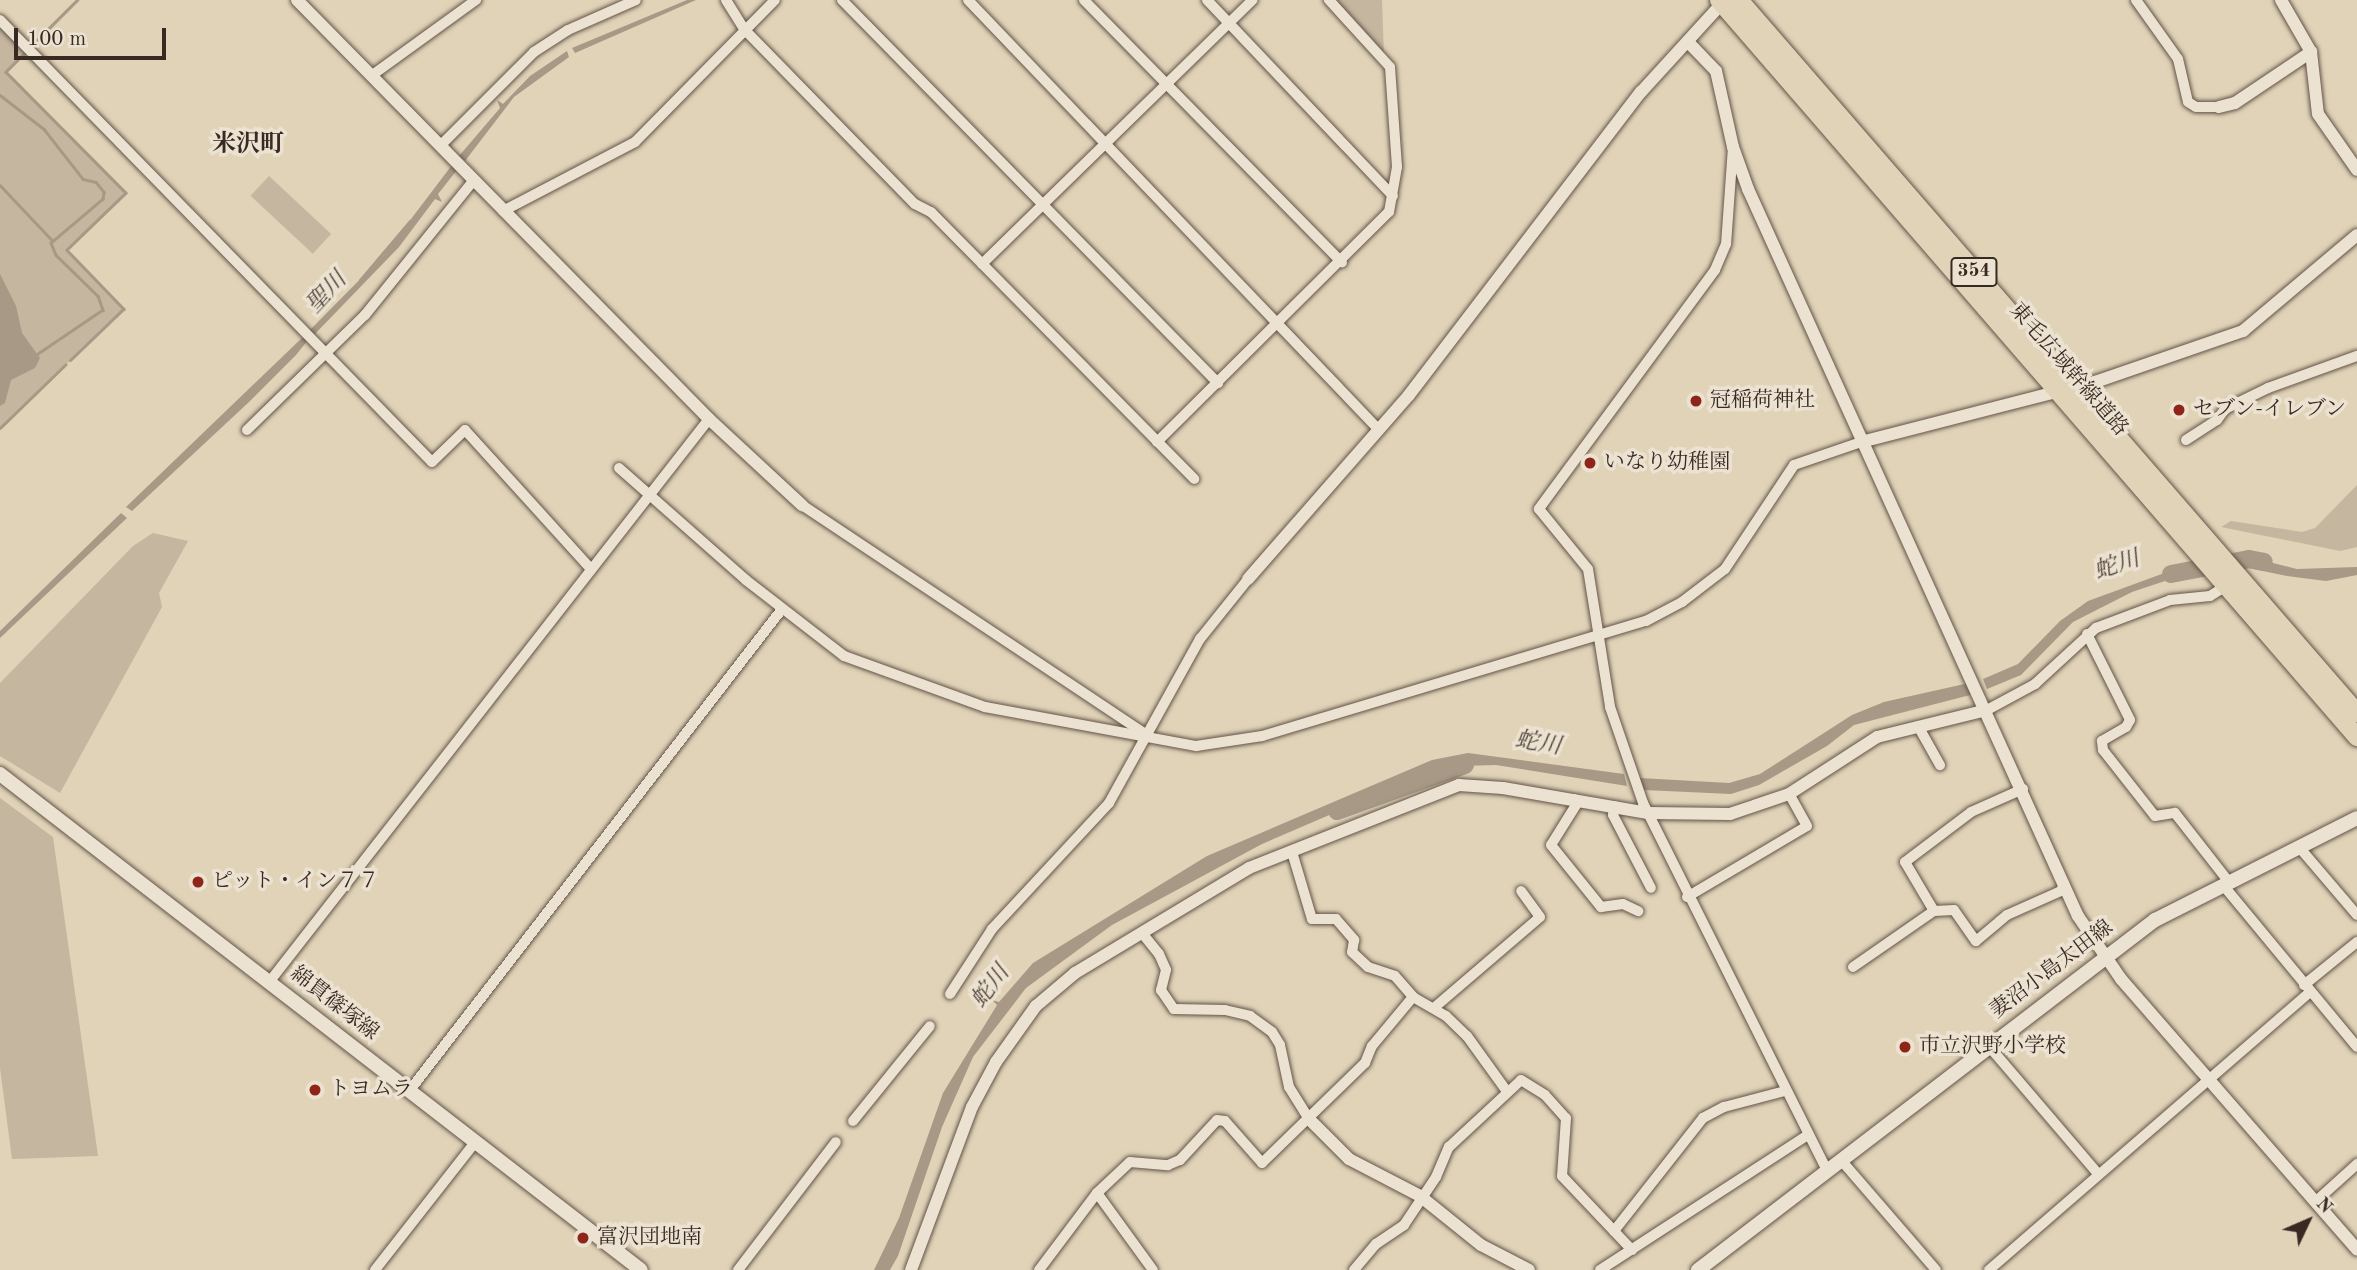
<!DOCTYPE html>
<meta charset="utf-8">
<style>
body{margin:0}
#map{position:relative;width:2357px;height:1270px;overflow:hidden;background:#e0d3b8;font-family:"Old Standard TT","Noto Serif JP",serif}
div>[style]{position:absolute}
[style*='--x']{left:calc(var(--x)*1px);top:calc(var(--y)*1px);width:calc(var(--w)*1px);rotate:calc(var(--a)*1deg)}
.green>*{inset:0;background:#c4b69f;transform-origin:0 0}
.water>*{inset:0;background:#a79985}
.stream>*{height:2.5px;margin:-1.25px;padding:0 1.25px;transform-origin:1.25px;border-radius:1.25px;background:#a79985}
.river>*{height:18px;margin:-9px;padding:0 9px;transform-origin:9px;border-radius:9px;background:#a79985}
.roads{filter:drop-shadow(0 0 2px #635448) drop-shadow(0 0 2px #635448)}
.minor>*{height:10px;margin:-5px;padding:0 5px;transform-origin:5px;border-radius:5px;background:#ebe2d1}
.tertiary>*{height:12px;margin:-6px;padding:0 6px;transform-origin:6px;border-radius:6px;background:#ebe2d1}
.secondary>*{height:14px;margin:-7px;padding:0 7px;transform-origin:7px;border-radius:7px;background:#ebe2d1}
.trunk>*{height:18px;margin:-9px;padding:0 9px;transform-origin:9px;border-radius:9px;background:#e0d3b8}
.dots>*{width:19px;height:19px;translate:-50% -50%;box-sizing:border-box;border:4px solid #ebe2d1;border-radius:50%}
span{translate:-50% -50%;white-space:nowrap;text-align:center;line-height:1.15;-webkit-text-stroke:7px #ebe2d1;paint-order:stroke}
.shield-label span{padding:2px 5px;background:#ebe2d1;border:2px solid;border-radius:5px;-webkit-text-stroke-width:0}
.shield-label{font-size:19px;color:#392923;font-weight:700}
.street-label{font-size:21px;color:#392923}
.poi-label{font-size:21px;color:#392923}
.left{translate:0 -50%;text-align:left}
.water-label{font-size:23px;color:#54453c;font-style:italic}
.quarter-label{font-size:24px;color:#392923;font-weight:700}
.north{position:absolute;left:2273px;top:1186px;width:70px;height:70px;-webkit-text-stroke:5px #ebe2d1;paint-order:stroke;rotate:46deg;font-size:19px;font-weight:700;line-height:28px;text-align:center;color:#392923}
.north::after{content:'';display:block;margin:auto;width:24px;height:32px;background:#392923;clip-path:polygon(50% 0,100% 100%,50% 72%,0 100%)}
.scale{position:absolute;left:14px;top:28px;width:152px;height:32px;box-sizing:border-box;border:4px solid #392923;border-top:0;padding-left:9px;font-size:21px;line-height:24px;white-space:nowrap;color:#392923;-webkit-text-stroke:5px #ebe2d1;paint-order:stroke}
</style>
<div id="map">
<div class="green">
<div style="clip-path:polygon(1329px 0,1382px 0,1384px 56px)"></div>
<div style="clip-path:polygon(0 24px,27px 51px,6px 72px,126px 193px,67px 250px,124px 309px,0 428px)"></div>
<div style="left:269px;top:176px;width:85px;height:27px;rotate:43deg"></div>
<div style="clip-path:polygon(2357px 485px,2357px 547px,2340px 551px,2221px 527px,2231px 521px,2302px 532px,2315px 528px)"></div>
<div style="clip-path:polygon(153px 533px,188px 541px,159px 593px,162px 607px,60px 793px,0 756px,0 683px,133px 546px)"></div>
<div style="clip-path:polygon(0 798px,53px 837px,98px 1156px,12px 1159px,0 1068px)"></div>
</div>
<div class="water">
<div style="clip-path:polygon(687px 0,696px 0,575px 53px,572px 48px)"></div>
<div style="clip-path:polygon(567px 51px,569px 57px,514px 97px,465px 161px,459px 156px,500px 108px,497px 100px,503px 104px,530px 76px)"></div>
<div style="clip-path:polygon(452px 165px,457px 170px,438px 194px,442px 202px,435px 199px,399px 247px,313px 336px,309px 331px,383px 256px)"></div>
<div style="clip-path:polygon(0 274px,16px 306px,22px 333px,40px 358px,35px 368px,11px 380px,5px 403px,0 406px)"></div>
<div style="clip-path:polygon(304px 336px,308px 340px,296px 355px,249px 402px,132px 511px,126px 507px)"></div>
<div style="clip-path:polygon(121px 513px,127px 518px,0 638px,0 631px)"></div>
<div style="clip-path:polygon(2236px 554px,2297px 569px,2357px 567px,2357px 575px,2326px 581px,2287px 576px,2248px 568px)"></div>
<div style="clip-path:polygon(2189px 564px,2195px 571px,2132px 592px,2073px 622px,2021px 675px,1987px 689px,1983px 679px,2018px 664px,2060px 621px,2088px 601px)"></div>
<div style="clip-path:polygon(1969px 683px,1974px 694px,1854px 725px,1827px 746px,1759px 785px,1731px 794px,1644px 790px,1640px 778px,1729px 783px,1760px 774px,1852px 715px,1884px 702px)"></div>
<div style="clip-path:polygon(1468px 753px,1624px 774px,1627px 786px,1496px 765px,1458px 766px,1399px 785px,1262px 844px,1112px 925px,1026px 988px,973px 1057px,942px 1127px,898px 1256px,890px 1270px,874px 1270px,899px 1218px,943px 1093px,997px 1005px,992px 1000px,999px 1002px,1033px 963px,1207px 856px,1432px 760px)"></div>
</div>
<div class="stream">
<div style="--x:32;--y:45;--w:64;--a:-45"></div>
<div style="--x:27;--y:51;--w:30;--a:135"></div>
<div style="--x:6;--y:72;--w:170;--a:45.2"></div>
<div style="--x:126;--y:193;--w:82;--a:136"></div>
<div style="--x:67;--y:250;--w:82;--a:46"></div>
<div style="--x:124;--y:309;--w:74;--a:136.1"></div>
<div style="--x:0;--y:95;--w:56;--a:37.7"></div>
<div style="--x:44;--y:129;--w:63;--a:52"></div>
<div style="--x:83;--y:179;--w:13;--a:13"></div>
<div style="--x:96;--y:182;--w:13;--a:51"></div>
<div style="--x:104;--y:192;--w:7;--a:98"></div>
<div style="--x:103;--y:199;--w:68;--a:139.8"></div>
<div style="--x:51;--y:243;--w:13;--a:67"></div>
<div style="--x:56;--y:255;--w:59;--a:44.3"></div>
<div style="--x:98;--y:296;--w:15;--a:70"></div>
<div style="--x:103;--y:310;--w:78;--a:145.9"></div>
<div style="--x:0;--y:185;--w:76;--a:46.6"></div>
<div style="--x:360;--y:280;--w:77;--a:-49.7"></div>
<div style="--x:0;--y:428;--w:91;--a:-44.1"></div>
</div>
<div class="river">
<div style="--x:2171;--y:574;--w:79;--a:-10.9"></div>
<div style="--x:2249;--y:559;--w:15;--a:11"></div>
<div style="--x:1337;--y:811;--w:136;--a:-19.8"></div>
</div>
<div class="roads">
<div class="minor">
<div style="--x:726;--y:0;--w:36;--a:58"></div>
<div style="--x:745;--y:30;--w:243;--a:45.7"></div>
<div style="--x:915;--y:204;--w:18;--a:27"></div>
<div style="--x:931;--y:212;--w:375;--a:45.4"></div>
<div style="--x:842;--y:0;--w:537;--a:45.53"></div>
<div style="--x:968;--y:0;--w:595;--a:46.29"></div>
<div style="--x:1084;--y:0;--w:368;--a:45.5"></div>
<div style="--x:1207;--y:0;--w:270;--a:46.5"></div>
<div style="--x:2136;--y:0;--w:72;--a:54.6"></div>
<div style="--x:2178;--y:59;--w:44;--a:76.9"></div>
<div style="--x:2188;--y:102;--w:9;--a:32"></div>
<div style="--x:2196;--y:107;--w:23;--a:0"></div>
<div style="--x:0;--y:20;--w:618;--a:45.66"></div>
<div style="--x:432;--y:462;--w:46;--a:-44.1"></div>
<div style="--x:465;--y:430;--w:188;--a:47.8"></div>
<div style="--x:371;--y:76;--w:130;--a:-35.9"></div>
<div style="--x:440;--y:146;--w:133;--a:-45"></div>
<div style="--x:534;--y:52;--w:40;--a:-32.9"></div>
<div style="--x:568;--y:30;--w:74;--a:-23.8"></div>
<div style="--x:1733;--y:147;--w:97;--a:94.1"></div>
<div style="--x:1726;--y:244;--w:28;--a:113"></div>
<div style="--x:1715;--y:270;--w:297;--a:126.4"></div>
<div style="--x:1539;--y:509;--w:77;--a:50.8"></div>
<div style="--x:1588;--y:569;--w:140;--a:80.9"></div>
<div style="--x:1610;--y:707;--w:102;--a:71"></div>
<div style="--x:1643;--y:803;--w:411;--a:63.4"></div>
<div style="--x:503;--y:211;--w:149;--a:-27.6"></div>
<div style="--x:635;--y:142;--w:199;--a:-45.4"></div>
<div style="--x:982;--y:264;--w:378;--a:-44.3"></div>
<div style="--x:247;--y:430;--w:165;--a:-44.3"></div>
<div style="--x:365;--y:315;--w:172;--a:-51.1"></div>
<div style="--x:2186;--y:440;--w:37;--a:-33"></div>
<div style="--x:2217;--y:420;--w:14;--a:-54"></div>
<div style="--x:2225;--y:409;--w:48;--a:-26"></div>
<div style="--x:2268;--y:388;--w:95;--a:-19.8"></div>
<div style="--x:1157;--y:442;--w:327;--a:-44.8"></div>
<div style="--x:1389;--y:212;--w:46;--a:-79.9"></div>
<div style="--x:1397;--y:167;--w:100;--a:-94"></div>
<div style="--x:1390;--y:67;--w:91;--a:-132.3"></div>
<div style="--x:619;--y:468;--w:169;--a:41.4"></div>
<div style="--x:746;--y:580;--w:124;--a:37.8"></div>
<div style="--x:844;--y:656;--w:150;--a:19.9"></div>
<div style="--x:985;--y:707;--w:215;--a:10.5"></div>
<div style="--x:1196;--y:746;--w:67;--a:-8.6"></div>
<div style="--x:1262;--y:736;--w:401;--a:-16.7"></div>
<div style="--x:1646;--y:621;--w:41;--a:-27.8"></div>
<div style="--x:1682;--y:602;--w:54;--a:-37.5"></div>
<div style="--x:1725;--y:569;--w:125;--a:-56.4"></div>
<div style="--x:1794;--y:465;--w:71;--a:-18.9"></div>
<div style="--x:802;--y:505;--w:412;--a:33.7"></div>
<div style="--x:2087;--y:634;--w:96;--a:63.4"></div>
<div style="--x:2130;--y:720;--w:8;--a:120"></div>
<div style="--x:2126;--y:727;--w:28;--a:150"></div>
<div style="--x:2102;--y:741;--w:9;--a:84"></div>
<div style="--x:2103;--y:750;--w:84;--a:51.8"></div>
<div style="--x:2155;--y:816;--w:20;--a:-9"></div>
<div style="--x:2175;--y:813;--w:88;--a:52"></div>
<div style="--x:1987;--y:710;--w:55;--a:-28.4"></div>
<div style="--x:2035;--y:684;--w:83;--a:-42.6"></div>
<div style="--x:2096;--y:628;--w:79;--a:-20.7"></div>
<div style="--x:2170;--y:600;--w:40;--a:-5.7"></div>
<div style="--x:2210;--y:596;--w:19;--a:-32"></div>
<div style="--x:1918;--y:726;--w:45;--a:60.6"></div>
<div style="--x:1574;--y:799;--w:6;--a:72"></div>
<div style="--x:1576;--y:805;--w:47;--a:122"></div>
<div style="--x:1551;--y:845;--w:80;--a:51.1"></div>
<div style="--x:1601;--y:907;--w:22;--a:-8"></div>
<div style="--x:1623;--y:904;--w:17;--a:25"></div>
<div style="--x:1614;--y:806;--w:9;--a:96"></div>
<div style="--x:1613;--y:815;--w:82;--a:62.5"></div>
<div style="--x:2299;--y:847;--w:89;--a:49.5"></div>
<div style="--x:1292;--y:852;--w:70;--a:73.4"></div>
<div style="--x:1312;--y:919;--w:24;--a:0"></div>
<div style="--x:1336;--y:919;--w:28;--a:49"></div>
<div style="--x:1354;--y:940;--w:12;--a:99"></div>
<div style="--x:1352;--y:952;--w:22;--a:43"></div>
<div style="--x:1368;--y:967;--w:28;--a:18"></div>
<div style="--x:1395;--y:976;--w:28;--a:49"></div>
<div style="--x:1413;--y:997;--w:38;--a:30"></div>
<div style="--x:1446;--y:1016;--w:29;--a:44"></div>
<div style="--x:1467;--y:1036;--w:67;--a:54.2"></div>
<div style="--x:2223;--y:885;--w:210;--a:50.4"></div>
<div style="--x:1687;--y:897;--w:139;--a:-30.6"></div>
<div style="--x:1807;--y:826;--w:37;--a:-119"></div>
<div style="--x:1934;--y:911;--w:57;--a:-120.6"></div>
<div style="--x:1905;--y:862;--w:83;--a:-37.1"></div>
<div style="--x:1971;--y:812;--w:57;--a:-23.9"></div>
<div style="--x:1142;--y:933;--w:27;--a:51"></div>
<div style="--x:1159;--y:954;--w:17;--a:66"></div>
<div style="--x:1166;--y:970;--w:21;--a:104"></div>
<div style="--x:1161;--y:990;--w:23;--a:56"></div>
<div style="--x:1174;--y:1009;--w:51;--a:1.1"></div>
<div style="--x:1225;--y:1010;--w:26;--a:13"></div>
<div style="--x:1250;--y:1016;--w:27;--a:36"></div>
<div style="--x:1272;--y:1032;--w:15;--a:58"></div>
<div style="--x:1280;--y:1045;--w:43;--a:77.9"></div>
<div style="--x:1289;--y:1087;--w:38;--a:58"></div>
<div style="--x:1853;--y:967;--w:98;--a:-34.7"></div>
<div style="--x:1934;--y:911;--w:20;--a:-3"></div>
<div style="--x:1954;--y:910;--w:38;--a:55"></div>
<div style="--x:1976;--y:941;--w:40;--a:-40"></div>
<div style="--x:2007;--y:915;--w:59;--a:-24"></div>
<div style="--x:2061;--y:891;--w:8;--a:-67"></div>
<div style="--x:270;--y:981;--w:713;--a:-52.01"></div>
<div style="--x:2304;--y:985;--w:68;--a:-39.1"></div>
<div style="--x:950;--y:994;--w:77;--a:-57.1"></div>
<div style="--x:992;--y:929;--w:172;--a:-47.1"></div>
<div style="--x:1109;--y:803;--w:188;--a:-61"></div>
<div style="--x:1200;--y:639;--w:77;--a:-51.3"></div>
<div style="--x:1435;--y:1007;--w:138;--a:-40.6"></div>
<div style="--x:1540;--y:917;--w:32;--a:-126"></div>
<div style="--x:1988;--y:1045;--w:170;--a:49.5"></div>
<div style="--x:410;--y:1090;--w:608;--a:-52.28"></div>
<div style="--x:853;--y:1121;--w:122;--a:-51"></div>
<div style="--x:1841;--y:1160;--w:145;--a:49.2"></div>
<div style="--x:1097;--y:1193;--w:95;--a:54"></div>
<div style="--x:2315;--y:1202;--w:57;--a:-42.1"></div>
<div style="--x:1614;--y:1231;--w:144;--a:-51.8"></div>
<div style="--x:1703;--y:1118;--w:24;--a:-28"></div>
<div style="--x:1724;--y:1107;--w:63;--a:-14.7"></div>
<div style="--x:375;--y:1270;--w:164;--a:-51.9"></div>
<div style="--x:738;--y:1270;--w:161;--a:-52.6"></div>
<div style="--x:1039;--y:1270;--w:96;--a:-53"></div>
<div style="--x:1097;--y:1193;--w:45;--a:-43.2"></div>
<div style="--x:1130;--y:1162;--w:38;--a:5"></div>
<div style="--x:1168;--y:1165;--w:13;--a:-23"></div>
<div style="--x:1180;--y:1160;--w:54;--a:-47.2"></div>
<div style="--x:1217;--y:1120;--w:8;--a:7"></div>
<div style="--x:1225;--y:1121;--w:56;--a:48.6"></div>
<div style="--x:1262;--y:1163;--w:144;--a:-44.2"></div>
<div style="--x:1365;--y:1063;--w:18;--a:-68"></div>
<div style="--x:1372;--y:1046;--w:64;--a:-50.1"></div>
<div style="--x:1354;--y:1270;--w:34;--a:-50"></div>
<div style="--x:1376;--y:1244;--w:34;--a:-34"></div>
<div style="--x:1404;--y:1225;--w:58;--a:-56.3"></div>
<div style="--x:1436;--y:1177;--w:33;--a:-67"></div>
<div style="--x:1449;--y:1147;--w:98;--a:-42.9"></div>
<div style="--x:1521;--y:1080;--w:28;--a:32"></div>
<div style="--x:1545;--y:1095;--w:31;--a:48"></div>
<div style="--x:1566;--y:1118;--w:58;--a:93.9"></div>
<div style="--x:1562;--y:1176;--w:102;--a:46.6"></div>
<div style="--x:1600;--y:1270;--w:248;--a:-33"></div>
<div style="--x:1989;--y:1270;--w:425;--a:-40.9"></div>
</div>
<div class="tertiary">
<div style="--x:297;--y:0;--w:588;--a:45.48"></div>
<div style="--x:709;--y:419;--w:127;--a:42.8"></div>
<div style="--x:2281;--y:0;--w:60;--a:60"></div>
<div style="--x:2311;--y:52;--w:62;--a:83.6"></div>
<div style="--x:2318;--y:114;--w:68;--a:55.1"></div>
<div style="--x:1689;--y:43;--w:39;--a:46"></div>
<div style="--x:1716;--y:71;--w:78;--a:77.4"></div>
<div style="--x:1733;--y:147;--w:45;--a:70.3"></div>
<div style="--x:1748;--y:189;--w:798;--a:65.59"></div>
<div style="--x:2078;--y:916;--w:76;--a:55.7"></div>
<div style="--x:2121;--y:979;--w:359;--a:48.9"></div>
<div style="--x:2219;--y:107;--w:16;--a:-14"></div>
<div style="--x:2235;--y:103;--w:92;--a:-33.9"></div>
<div style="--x:1861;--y:442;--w:242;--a:-14.4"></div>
<div style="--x:2095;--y:382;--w:157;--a:-19"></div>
<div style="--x:2243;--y:331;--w:149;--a:-40.1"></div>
<div style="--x:1248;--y:579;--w:244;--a:-48.8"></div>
<div style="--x:1409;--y:395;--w:382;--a:-52.6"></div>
<div style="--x:1641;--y:92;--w:125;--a:-47.6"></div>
<div style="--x:1309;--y:1119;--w:57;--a:45"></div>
<div style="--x:1349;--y:1159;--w:80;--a:27.5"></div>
<div style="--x:1420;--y:1196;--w:78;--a:38.8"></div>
<div style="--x:1481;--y:1245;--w:54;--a:27.5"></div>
<div style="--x:911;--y:1270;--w:174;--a:-69.5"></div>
<div style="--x:972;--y:1107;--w:51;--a:-61.9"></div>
<div style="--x:996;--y:1062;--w:69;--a:-54.5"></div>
<div style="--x:1036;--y:1006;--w:51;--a:-40.2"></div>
<div style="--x:1075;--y:973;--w:203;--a:-31.1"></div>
<div style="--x:1249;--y:868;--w:226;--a:-21.6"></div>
<div style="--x:1459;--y:785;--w:44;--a:3.9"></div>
<div style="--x:1503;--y:788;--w:147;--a:9.8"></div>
<div style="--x:1648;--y:813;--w:82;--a:0.7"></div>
<div style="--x:1730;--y:814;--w:62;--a:-18.7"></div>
<div style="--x:1789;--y:794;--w:105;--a:-32.9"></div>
<div style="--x:1877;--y:737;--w:113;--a:-13.8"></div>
</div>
<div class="secondary">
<div style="--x:0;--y:774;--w:810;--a:37.73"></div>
<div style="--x:1698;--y:1270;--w:576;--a:-37.45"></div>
<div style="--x:2155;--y:920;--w:226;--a:-26.8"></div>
</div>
<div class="trunk">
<div style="--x:1719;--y:0;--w:975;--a:49.12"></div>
<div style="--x:1739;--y:0;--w:944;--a:49.08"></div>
</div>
</div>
<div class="dots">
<div style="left:1696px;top:401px;background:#8f2418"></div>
<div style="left:2179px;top:410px;background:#8f2418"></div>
<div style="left:1590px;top:463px;background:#8f2418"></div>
<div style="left:198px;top:882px;background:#8f2418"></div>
<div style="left:1905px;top:1047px;background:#8f2418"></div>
<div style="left:315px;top:1090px;background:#8f2418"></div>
<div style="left:583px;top:1238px;background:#8f2418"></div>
</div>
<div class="shield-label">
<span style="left:1974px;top:272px">354</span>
</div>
<div class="street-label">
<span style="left:2068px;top:370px;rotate:49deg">東毛広域幹線道路</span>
<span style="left:2052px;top:970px;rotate:-37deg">妻沼小島太田線</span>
<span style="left:334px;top:1004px;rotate:38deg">綿貫篠塚線</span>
</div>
<div class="poi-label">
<span class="left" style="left:1710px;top:401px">冠稲荷神社</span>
<span class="left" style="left:2193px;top:410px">セブン-イレブン</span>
<span class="left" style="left:1604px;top:463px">いなり幼稚園</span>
<span class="left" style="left:212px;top:882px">ピット・イン７７</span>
<span class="left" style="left:1919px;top:1047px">市立沢野小学校</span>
<span class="left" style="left:329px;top:1090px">トヨムラ</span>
<span class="left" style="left:597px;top:1238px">富沢団地南</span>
</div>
<div class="water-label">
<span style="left:327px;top:293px;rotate:-47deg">聖川</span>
<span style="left:2117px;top:566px;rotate:-19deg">蛇川</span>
<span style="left:1538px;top:744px;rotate:9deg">蛇川</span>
<span style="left:991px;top:987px;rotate:-53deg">蛇川</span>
</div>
<div class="quarter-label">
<span style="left:248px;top:146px">米沢町</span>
</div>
<div class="north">N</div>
<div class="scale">100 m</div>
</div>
